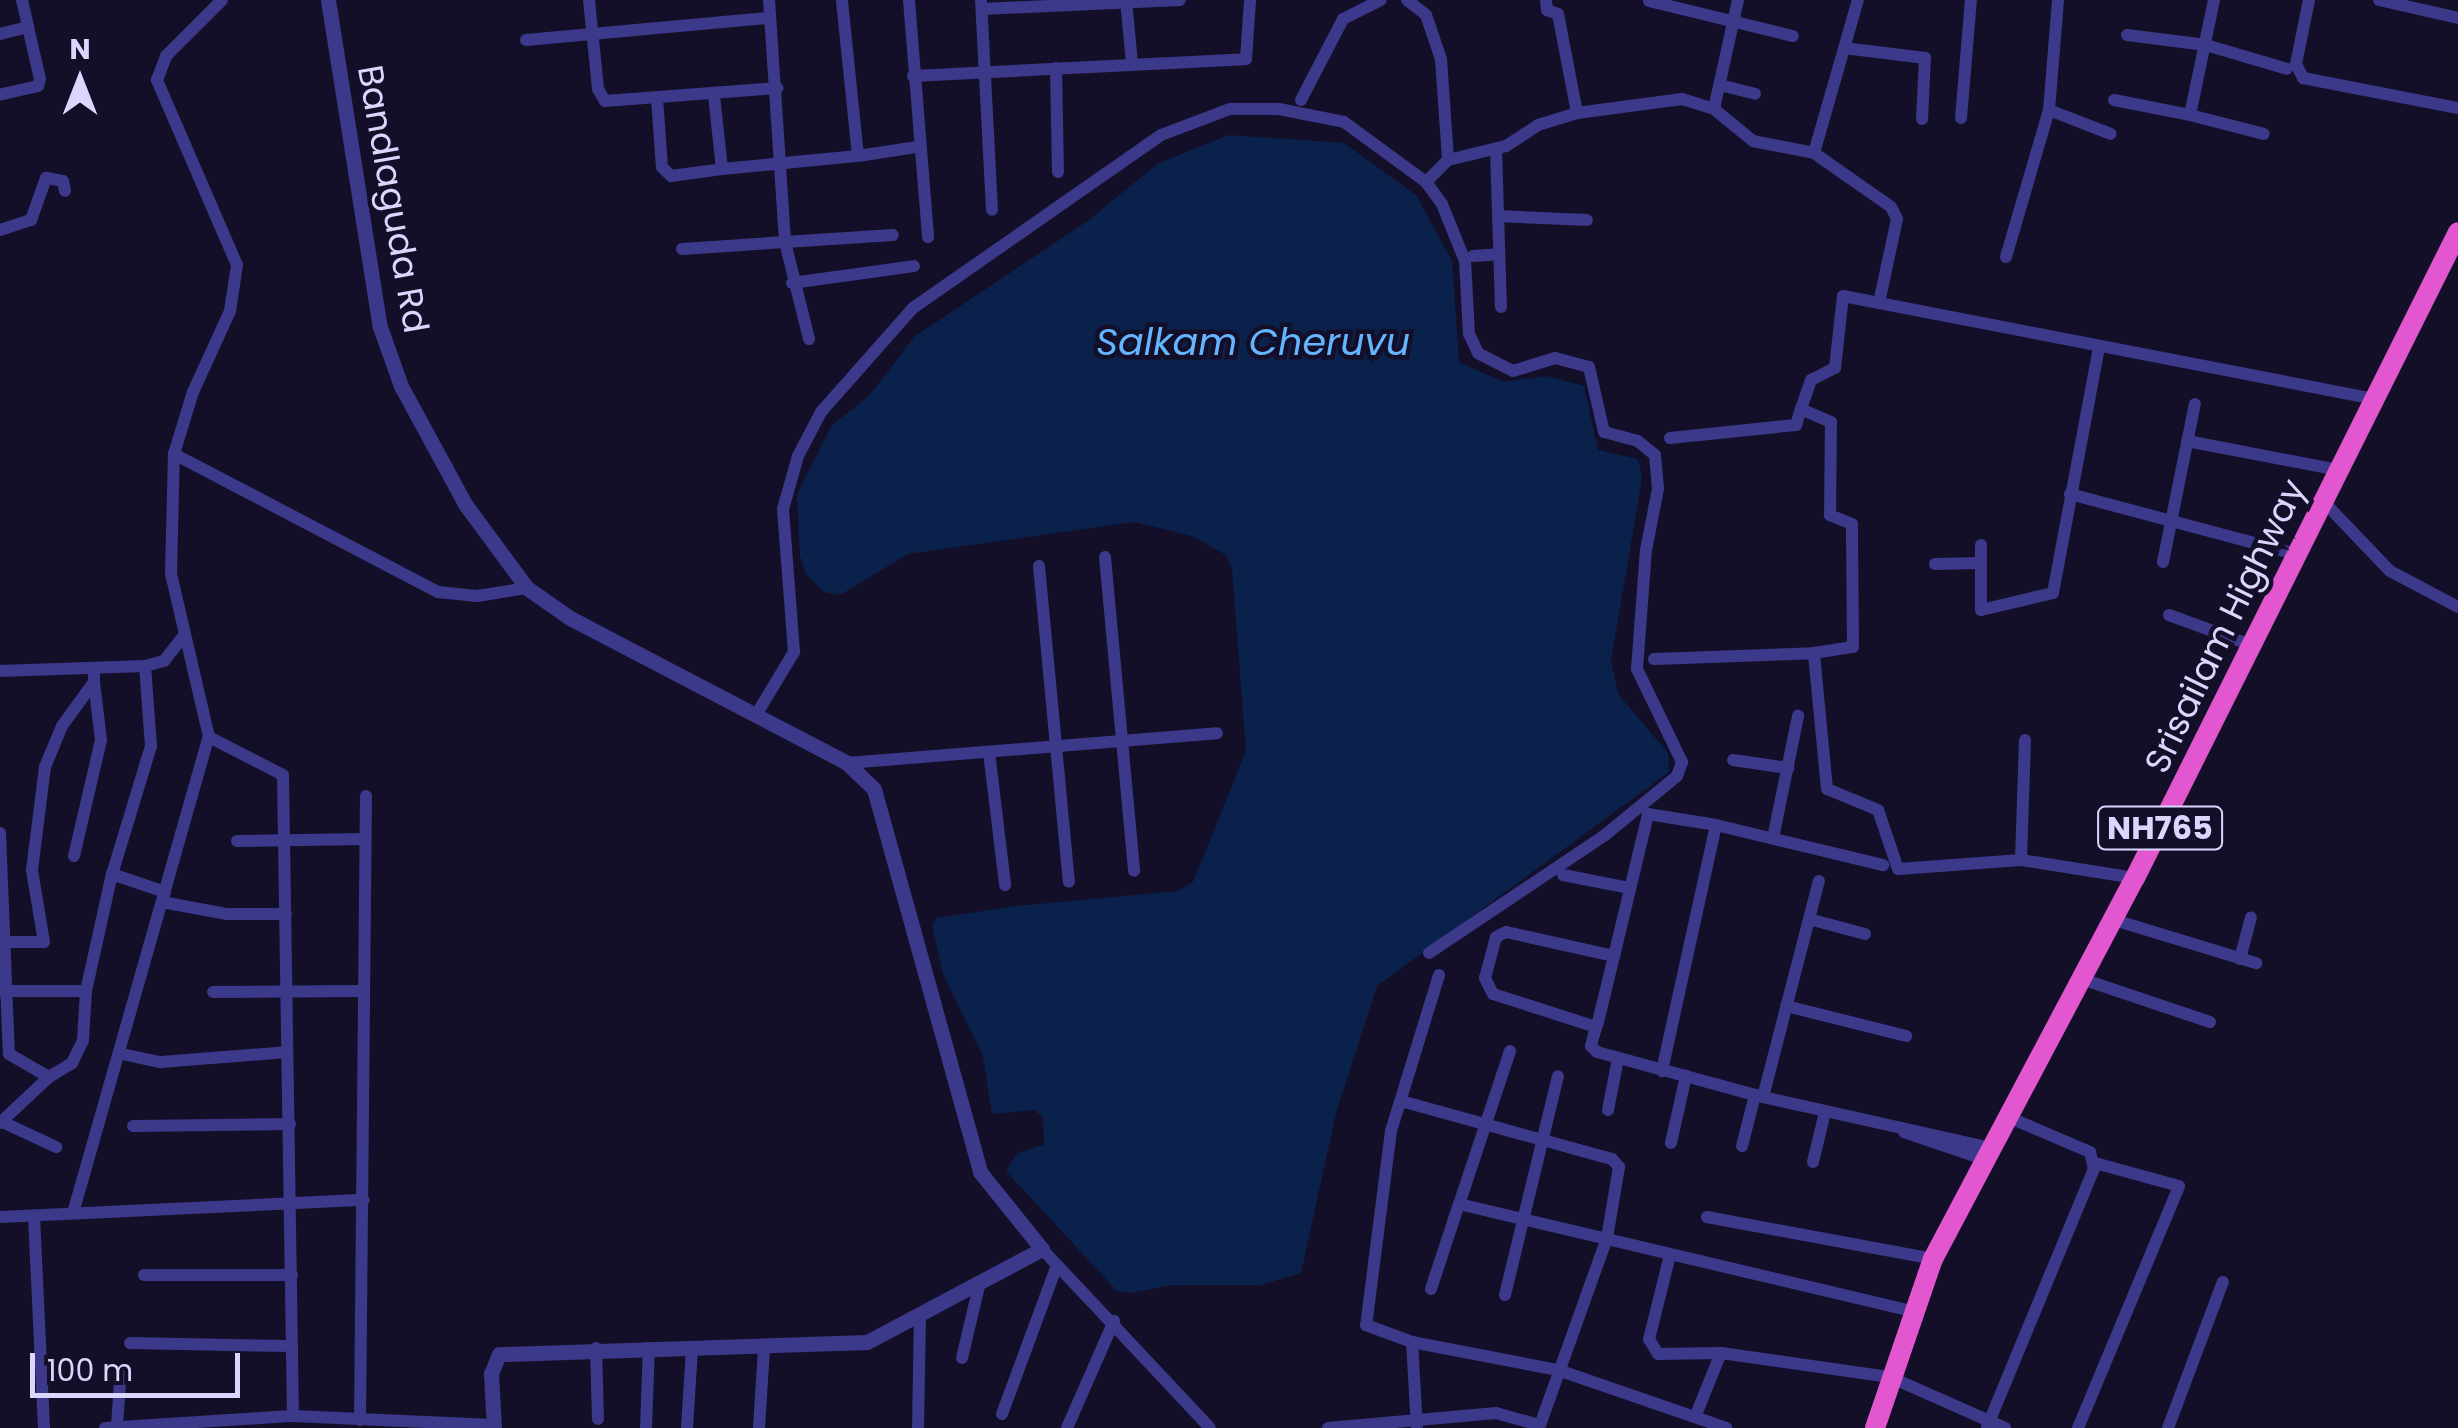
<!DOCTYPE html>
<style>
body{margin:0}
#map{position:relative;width:2458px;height:1428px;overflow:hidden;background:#140f29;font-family:Poppins,sans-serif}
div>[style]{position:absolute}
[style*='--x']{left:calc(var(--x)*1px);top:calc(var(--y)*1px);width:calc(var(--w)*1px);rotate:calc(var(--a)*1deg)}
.water>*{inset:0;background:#0a214c}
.minor>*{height:12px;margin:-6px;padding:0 6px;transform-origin:6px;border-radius:6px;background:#3c388a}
.tertiary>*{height:15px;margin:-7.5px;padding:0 7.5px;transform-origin:7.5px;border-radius:7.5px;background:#3c388a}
.trunk>*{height:20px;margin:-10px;padding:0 10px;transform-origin:10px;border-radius:10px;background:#e257d0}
span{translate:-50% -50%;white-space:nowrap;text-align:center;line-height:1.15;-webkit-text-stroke:9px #140f29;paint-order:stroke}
.shield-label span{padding:2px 8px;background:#140f29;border:2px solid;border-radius:8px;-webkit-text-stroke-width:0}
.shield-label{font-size:32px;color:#dcd6ff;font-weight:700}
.street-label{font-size:35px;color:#dcd6ff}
.water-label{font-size:38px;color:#64b5ff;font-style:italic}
.north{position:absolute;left:30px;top:30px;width:100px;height:100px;-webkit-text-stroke:8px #140f29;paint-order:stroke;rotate:0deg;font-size:28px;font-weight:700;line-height:40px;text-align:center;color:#dcd6ff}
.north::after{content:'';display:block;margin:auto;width:35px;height:45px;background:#dcd6ff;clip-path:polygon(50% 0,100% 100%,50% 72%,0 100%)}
.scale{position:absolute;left:30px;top:1353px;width:210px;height:45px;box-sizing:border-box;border:5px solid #dcd6ff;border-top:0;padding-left:12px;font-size:30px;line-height:35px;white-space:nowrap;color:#dcd6ff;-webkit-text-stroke:8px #140f29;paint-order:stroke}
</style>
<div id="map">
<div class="water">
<div style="clip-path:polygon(1229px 135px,1344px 143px,1416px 195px,1452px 261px,1459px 362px,1503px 382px,1547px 376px,1584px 386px,1598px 450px,1638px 459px,1642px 478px,1611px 661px,1618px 694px,1668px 753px,1669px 772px,1377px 986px,1336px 1113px,1301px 1273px,1261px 1285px,1170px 1285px,1132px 1293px,1117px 1291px,1006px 1171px,1017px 1153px,1044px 1145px,1043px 1117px,1034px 1110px,992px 1114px,983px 1056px,943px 974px,932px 925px,937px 918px,1017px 906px,1178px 891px,1193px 882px,1246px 751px,1232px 568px,1226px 555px,1192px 536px,1134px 522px,908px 554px,840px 595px,824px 592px,806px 574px,800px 556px,797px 494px,832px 425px,869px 396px,914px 337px,1089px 220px,1157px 164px)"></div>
</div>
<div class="minor">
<div style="--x:22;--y:0;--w:28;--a:77"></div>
<div style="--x:589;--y:0;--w:89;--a:84.2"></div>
<div style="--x:598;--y:89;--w:14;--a:60"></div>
<div style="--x:605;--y:101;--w:173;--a:-4.3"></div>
<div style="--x:769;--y:0;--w:243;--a:86.2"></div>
<div style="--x:785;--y:242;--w:108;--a:-3.7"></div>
<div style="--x:909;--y:0;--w:238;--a:85.4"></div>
<div style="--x:981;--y:0;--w:210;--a:87"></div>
<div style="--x:1126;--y:0;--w:64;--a:84.6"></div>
<div style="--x:1407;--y:0;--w:24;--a:38"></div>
<div style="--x:1426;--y:15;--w:46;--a:71.2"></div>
<div style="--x:1441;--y:59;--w:101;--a:86"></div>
<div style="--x:1448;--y:160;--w:60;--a:-13.6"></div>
<div style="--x:1506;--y:146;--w:38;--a:-33"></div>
<div style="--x:1538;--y:125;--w:41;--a:-17.1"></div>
<div style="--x:1546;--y:0;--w:10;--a:84"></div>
<div style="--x:1547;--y:10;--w:12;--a:20"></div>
<div style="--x:1558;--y:14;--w:101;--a:79.1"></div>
<div style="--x:1577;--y:113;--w:106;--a:-7.6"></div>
<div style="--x:1682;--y:99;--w:34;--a:17"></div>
<div style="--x:1714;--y:109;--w:50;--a:39.4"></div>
<div style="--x:1753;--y:141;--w:62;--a:11.1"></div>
<div style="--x:1814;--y:153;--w:94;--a:35"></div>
<div style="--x:1891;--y:207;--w:13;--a:63"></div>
<div style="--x:1897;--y:219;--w:86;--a:102.1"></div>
<div style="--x:2214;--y:0;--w:117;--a:101.8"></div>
<div style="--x:2190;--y:115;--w:76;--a:14.4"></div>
<div style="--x:2309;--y:0;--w:65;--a:101.5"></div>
<div style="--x:2296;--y:64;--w:16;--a:63"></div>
<div style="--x:2303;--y:78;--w:158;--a:11"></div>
<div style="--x:2379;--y:0;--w:81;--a:12.8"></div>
<div style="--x:1649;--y:1;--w:148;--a:13.7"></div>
<div style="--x:982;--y:9;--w:198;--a:-2.6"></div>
<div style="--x:0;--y:34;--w:29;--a:-14"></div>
<div style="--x:28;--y:27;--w:53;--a:77"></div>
<div style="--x:40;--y:79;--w:7;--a:106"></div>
<div style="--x:38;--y:86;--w:39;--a:167"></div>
<div style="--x:2127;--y:35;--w:80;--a:7.2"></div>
<div style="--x:2206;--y:45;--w:84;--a:16.5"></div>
<div style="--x:526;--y:40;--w:245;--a:-5.2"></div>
<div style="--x:1844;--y:48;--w:82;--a:7"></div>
<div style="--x:1925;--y:58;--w:61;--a:92.8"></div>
<div style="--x:1056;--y:68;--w:104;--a:88.9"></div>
<div style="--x:913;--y:76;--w:333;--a:-2.9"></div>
<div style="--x:1246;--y:59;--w:59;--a:-86.1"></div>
<div style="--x:1720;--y:85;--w:36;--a:14"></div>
<div style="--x:657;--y:98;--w:69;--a:85.9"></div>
<div style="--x:662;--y:167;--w:13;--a:45"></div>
<div style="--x:671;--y:176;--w:51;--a:-7.8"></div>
<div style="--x:722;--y:169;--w:74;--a:-96.2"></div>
<div style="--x:1301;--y:100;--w:91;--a:-62.6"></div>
<div style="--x:1343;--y:19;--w:42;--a:-26.6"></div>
<div style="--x:2114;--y:100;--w:77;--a:11.2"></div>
<div style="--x:1714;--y:109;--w:112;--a:-77.6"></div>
<div style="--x:2049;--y:110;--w:66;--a:21.2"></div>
<div style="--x:1961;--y:118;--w:118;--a:-85.2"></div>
<div style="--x:1496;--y:149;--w:158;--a:88.2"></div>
<div style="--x:1814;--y:153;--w:159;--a:-74"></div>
<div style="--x:858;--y:156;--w:60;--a:-8.7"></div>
<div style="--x:722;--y:169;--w:137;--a:-5.5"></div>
<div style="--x:858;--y:156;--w:157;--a:-95.9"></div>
<div style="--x:1498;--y:216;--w:89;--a:2.6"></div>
<div style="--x:0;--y:230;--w:33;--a:-18"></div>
<div style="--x:31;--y:220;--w:45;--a:-70.3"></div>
<div style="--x:46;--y:178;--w:17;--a:10"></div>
<div style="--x:63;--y:181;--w:10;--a:79"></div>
<div style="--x:682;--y:249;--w:103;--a:-3.9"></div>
<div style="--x:785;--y:242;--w:100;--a:76.1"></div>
<div style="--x:1473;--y:256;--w:26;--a:-4"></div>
<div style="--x:2006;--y:257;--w:153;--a:-73.7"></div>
<div style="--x:2049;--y:110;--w:110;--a:-85.3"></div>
<div style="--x:792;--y:283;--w:123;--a:-7.9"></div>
<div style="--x:1670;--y:438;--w:127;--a:-5.9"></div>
<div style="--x:1796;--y:425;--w:17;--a:-73"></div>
<div style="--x:2187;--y:441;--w:155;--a:10.8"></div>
<div style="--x:174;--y:454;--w:298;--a:27.6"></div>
<div style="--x:438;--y:592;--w:39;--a:6"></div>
<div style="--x:477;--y:596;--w:51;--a:-9.1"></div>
<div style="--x:2070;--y:494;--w:234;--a:14.9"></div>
<div style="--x:2323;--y:501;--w:97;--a:46.3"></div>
<div style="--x:2390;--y:571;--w:77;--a:27.9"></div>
<div style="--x:1981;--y:545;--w:65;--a:90"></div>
<div style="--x:1981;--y:610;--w:74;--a:-13.3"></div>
<div style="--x:2053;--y:593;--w:250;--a:-79.4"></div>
<div style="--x:1105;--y:557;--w:315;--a:84.7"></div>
<div style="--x:2163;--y:562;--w:161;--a:-78.6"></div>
<div style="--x:1935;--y:564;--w:45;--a:-1.3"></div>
<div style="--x:1039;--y:566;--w:317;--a:84.6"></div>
<div style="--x:2169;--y:615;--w:87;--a:20.1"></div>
<div style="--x:1654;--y:659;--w:160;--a:-2.1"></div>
<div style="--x:145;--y:666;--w:80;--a:85.7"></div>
<div style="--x:151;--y:746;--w:134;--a:106.9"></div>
<div style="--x:112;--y:874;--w:56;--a:18.8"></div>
<div style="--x:0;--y:671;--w:145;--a:-2"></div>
<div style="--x:145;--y:666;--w:20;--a:-15"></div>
<div style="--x:164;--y:661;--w:33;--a:-52"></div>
<div style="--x:756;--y:715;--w:74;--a:-58.9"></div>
<div style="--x:794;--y:652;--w:143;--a:-94.4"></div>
<div style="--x:783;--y:509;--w:55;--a:-74.2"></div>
<div style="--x:798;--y:456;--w:50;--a:-62.4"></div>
<div style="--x:821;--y:412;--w:139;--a:-48.5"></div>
<div style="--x:913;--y:308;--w:302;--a:-34.9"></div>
<div style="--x:1161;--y:135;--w:74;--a:-20.6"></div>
<div style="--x:1230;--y:109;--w:49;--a:0"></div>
<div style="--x:1279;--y:109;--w:66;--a:11.3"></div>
<div style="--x:1344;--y:122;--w:102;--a:36.2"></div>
<div style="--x:209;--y:737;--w:83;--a:27.2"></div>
<div style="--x:283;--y:775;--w:641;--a:89.11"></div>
<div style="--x:293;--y:1416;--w:200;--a:2.6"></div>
<div style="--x:989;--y:752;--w:134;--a:83.1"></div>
<div style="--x:1733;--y:760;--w:56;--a:8.3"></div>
<div style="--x:847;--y:763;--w:371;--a:-4.6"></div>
<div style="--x:1716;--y:825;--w:172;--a:13.5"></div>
<div style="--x:0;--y:833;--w:221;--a:87.7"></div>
<div style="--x:9;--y:1054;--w:46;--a:29.9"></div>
<div style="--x:49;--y:1077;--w:27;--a:-31"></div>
<div style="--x:72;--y:1063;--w:25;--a:-64"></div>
<div style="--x:83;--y:1040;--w:49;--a:-86.5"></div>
<div style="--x:1773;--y:838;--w:125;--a:-78.4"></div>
<div style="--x:237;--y:841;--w:128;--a:-0.9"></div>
<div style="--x:74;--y:856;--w:119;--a:-76.9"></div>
<div style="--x:101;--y:740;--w:58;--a:-96.9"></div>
<div style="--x:2021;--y:860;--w:120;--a:-88.1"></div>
<div style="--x:1563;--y:875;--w:67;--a:11.1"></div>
<div style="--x:2135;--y:878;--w:115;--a:-171"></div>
<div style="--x:2021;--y:860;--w:123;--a:175.8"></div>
<div style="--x:1898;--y:869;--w:62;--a:-108.7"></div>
<div style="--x:1878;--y:810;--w:55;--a:-157.6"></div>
<div style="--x:1827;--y:789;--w:137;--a:-95.5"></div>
<div style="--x:1814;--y:653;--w:39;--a:-9"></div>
<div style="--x:1853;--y:647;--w:123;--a:-90.5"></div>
<div style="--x:1852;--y:524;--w:24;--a:-158"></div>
<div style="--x:1830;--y:515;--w:93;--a:-89.4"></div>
<div style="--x:1831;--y:422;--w:33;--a:-157"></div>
<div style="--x:1801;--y:409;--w:31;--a:-71"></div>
<div style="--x:1811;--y:380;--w:27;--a:-27"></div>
<div style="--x:1835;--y:368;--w:72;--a:-83.7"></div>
<div style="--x:1843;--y:296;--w:542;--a:10.96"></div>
<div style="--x:162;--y:902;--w:65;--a:10.6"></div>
<div style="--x:226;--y:914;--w:60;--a:0"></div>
<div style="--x:1809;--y:919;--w:58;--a:15"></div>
<div style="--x:2111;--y:919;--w:152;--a:16.9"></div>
<div style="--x:0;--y:942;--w:44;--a:0"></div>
<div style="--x:44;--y:942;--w:73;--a:-99.5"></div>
<div style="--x:32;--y:870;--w:104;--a:-82.8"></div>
<div style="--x:45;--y:767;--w:44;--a:-67.5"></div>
<div style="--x:62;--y:726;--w:54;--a:-54"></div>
<div style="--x:94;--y:682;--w:12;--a:-90"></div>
<div style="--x:1429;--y:953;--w:212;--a:-33.8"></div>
<div style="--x:1605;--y:835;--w:93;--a:-39.3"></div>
<div style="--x:1677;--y:776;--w:15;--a:-70"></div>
<div style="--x:1682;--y:762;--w:103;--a:-115.8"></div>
<div style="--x:1637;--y:669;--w:119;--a:-85.7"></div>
<div style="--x:1646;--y:550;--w:62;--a:-78.9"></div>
<div style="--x:1658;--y:489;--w:34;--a:-95"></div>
<div style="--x:1655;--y:455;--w:22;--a:-141"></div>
<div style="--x:1638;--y:441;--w:35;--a:-165"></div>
<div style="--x:1604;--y:432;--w:67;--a:-103"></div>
<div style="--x:1589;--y:367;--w:35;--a:-165"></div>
<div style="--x:1555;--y:358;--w:44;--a:162.8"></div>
<div style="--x:1513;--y:371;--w:39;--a:-153"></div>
<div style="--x:1478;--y:353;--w:21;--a:-115"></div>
<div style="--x:1469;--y:334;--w:73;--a:-93.1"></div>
<div style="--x:1465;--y:261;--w:61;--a:-112"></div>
<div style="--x:1442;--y:204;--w:27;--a:-126"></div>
<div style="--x:1426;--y:182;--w:31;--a:-45"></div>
<div style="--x:1614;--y:956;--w:146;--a:-76.5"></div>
<div style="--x:1648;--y:814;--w:69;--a:9.2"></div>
<div style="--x:1716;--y:825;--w:252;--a:102.4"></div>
<div style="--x:2240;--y:959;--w:43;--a:-75.3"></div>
<div style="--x:1439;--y:975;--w:163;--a:107.1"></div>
<div style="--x:1391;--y:1131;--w:196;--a:97.3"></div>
<div style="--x:1366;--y:1325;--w:49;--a:20.3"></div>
<div style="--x:1412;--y:1342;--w:149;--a:10.9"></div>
<div style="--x:1558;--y:1370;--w:178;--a:19"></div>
<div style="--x:2082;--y:979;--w:135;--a:18.6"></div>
<div style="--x:2;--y:991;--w:84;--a:0"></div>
<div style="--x:86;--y:991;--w:120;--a:-77.5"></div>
<div style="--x:213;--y:992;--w:151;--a:-0.4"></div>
<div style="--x:1786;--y:1006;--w:124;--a:14"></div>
<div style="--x:1596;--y:1027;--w:108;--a:-162.2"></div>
<div style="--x:1493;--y:994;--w:18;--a:-117"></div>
<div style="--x:1485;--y:978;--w:42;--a:-75"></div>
<div style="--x:1496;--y:937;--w:11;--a:-27"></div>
<div style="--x:1506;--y:932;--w:111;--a:12.5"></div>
<div style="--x:1614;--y:956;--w:68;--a:103.6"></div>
<div style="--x:1598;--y:1022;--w:13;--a:108"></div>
<div style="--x:1594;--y:1034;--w:12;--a:104"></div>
<div style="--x:1591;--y:1046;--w:8;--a:45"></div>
<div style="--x:1597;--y:1052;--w:172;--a:15.2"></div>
<div style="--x:1763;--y:1097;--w:235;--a:12.6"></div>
<div style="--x:1510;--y:1051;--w:161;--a:108.4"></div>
<div style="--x:1459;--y:1204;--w:464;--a:13.3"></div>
<div style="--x:122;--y:1054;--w:40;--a:12"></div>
<div style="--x:161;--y:1062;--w:126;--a:-4.5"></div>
<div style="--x:1763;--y:1097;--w:223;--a:-75.5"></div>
<div style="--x:1401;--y:1101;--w:219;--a:15.4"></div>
<div style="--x:1612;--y:1159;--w:11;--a:49"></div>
<div style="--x:1619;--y:1167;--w:72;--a:99.6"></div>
<div style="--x:1607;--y:1238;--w:202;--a:109.7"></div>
<div style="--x:1608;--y:1110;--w:52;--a:-78.9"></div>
<div style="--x:0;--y:1121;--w:62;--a:24.9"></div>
<div style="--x:0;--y:1123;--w:67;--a:-43.2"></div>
<div style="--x:133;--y:1126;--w:157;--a:-0.7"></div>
<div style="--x:1904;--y:1132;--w:87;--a:18.9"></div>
<div style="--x:1671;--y:1143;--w:69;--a:-77.4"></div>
<div style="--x:1742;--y:1146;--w:53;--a:-75.7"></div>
<div style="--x:1813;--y:1162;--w:51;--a:-76.5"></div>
<div style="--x:73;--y:1213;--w:495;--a:-74.1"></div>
<div style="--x:209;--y:737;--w:167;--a:-103.1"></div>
<div style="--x:171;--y:574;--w:120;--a:-88.6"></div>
<div style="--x:174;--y:454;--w:65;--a:-73"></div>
<div style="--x:193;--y:392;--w:89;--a:-65.4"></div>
<div style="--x:230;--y:311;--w:47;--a:-81.3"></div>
<div style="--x:237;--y:265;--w:202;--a:-113.4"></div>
<div style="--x:157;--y:80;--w:26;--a:-69"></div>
<div style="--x:166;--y:56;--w:79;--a:-45"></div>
<div style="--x:34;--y:1216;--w:212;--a:87.3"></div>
<div style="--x:0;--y:1217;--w:364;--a:-2.7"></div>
<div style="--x:1707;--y:1217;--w:230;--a:10.5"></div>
<div style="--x:1042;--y:1249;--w:245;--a:46.8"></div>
<div style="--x:1670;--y:1255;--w:87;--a:104"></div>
<div style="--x:1649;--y:1339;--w:17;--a:59"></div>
<div style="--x:1658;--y:1354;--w:63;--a:-0.9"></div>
<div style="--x:1721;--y:1353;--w:171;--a:8.1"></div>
<div style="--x:1890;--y:1377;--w:126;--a:23.9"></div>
<div style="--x:144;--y:1275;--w:148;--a:0"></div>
<div style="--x:1431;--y:1289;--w:89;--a:-71.8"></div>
<div style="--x:1505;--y:1295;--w:225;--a:-76.4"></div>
<div style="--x:1412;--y:1342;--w:86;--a:86.7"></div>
<div style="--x:130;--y:1343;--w:162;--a:1.1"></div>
<div style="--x:596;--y:1348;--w:71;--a:88.4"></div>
<div style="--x:962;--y:1358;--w:74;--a:-76.7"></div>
<div style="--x:1002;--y:1414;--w:156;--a:-69.7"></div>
<div style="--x:1695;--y:1417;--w:69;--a:-67.9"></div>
<div style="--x:360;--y:1420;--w:624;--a:-89.45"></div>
<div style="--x:117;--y:1426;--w:58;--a:-86.1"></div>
<div style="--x:1987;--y:1427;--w:279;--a:-67.5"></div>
<div style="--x:2094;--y:1169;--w:17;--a:-103"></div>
<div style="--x:2090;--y:1152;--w:89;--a:-156.9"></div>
<div style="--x:105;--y:1428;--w:188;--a:-3.7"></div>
<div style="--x:646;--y:1428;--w:80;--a:-87.9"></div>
<div style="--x:687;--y:1428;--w:79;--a:-86.4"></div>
<div style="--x:759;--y:1428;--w:79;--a:-86.4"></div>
<div style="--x:918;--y:1428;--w:110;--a:-89"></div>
<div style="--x:1067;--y:1428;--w:117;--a:-66.3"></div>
<div style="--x:1328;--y:1428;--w:169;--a:-5.1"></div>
<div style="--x:1496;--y:1413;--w:45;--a:15.6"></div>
<div style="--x:2078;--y:1428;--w:262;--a:-67.3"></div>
<div style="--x:2179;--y:1186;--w:87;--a:-164.7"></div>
<div style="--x:2168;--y:1428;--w:156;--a:-69.4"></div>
</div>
<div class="tertiary">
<div style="--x:328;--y:0;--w:331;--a:81"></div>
<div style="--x:380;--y:327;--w:63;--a:70.4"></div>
<div style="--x:401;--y:386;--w:134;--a:61.5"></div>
<div style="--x:465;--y:504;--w:104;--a:53.6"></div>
<div style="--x:527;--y:588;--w:52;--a:34.9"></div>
<div style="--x:570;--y:618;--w:313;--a:27.6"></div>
<div style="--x:847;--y:763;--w:37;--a:44"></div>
<div style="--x:874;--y:789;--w:397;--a:74.5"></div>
<div style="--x:980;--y:1172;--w:99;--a:51.2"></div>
<div style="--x:1042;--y:1249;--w:198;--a:152"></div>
<div style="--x:867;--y:1342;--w:368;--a:178.1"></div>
<div style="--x:499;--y:1354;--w:22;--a:112"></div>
<div style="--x:491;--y:1374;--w:54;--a:86.8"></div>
</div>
<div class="trunk">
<div style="--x:1875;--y:1428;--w:179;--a:-71.1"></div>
<div style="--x:1933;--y:1259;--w:431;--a:-62.1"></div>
<div style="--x:2135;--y:878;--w:722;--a:-63.43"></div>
</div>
<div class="shield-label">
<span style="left:2160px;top:828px">NH765</span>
</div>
<div class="street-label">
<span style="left:393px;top:199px;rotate:80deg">Bandlaguda Rd</span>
<span style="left:2225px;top:626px;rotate:-64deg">Srisailam Highway</span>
</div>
<div class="water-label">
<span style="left:1253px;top:342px">Salkam Cheruvu</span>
</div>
<div class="north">N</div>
<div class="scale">100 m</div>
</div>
